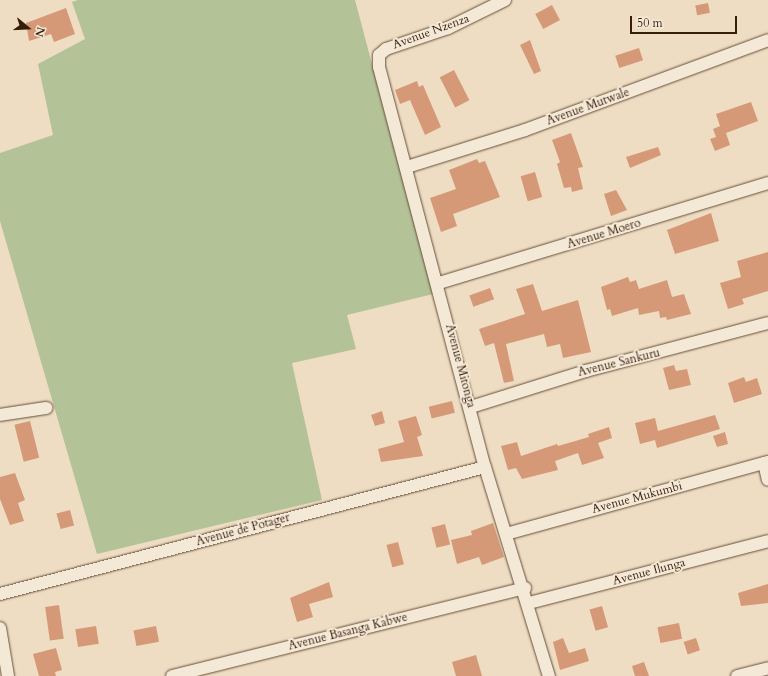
<!DOCTYPE html>
<style>
body{margin:0}
#map{position:relative;width:768px;height:676px;overflow:hidden;background:#eeddc2;font-family:Cardo,serif}
div>[style]{position:absolute}
[style*='--x']{left:calc(var(--x)*1px);top:calc(var(--y)*1px);width:calc(var(--w)*1px);rotate:calc(var(--a)*1deg)}
.green>*{inset:0;background:#b4c297}
.building>*{inset:0;background:#d59978;transform-origin:0 0}
.roads{filter:drop-shadow(0 0 1px #664d39) drop-shadow(0 0 1px #664d39)}
.street>*{height:12px;margin:-6px;padding:0 6px;transform-origin:6px;border-radius:6px;background:#f4e9d7}
span{translate:-50% -50%;white-space:nowrap;text-align:center;line-height:1.15;-webkit-text-stroke:4px #f4e9d7;paint-order:stroke}
.street-label{font-size:12px;color:#381d0b}
.north{position:absolute;left:8px;top:8px;width:40px;height:40px;-webkit-text-stroke:3px #f4e9d7;paint-order:stroke;rotate:108deg;font-size:11px;font-weight:700;line-height:16px;text-align:center;color:#381d0b}
.north::after{content:'';display:block;margin:auto;width:14px;height:18px;background:#381d0b;clip-path:polygon(50% 0,100% 100%,50% 72%,0 100%)}
.scale{position:absolute;left:630px;top:16px;width:107px;height:18px;box-sizing:border-box;border:2px solid #381d0b;border-top:0;padding-left:5px;font-size:12px;line-height:14px;white-space:nowrap;color:#381d0b;-webkit-text-stroke:3px #f4e9d7;paint-order:stroke}
</style>
<div id="map">
<div class="green">
<div style="clip-path:polygon(78px 0,355px 0,433px 294px,347px 315px,356px 349px,292px 363px,322px 500px,97px 554px,0 221px,0 153px,53px 135px,38px 64px,85px 39px,72px 2px)"></div>
</div>
<div class="building">
<div style="left:708px;top:3px;width:10px;height:13px;rotate:79deg"></div>
<div style="left:552px;top:5px;width:17px;height:19px;rotate:62deg"></div>
<div style="clip-path:polygon(66px 8px,75px 34px,54px 42px,51px 34px,29px 41px,26px 23px)"></div>
<div style="clip-path:polygon(530px 40px,541px 71px,534px 74px,520px 45px)"></div>
<div style="left:639px;top:48px;width:13px;height:25px;rotate:72deg"></div>
<div style="left:454px;top:70px;width:34px;height:16px;rotate:63deg"></div>
<div style="clip-path:polygon(417px 81px,419px 87px,423px 85px,441px 127px,425px 135px,410px 100px,400px 104px,395px 90px)"></div>
<div style="clip-path:polygon(751px 102px,758px 121px,726px 133px,730px 145px,715px 151px,710px 139px,716px 137px,713px 129px,720px 126px,716px 114px)"></div>
<div style="clip-path:polygon(571px 133px,583px 167px,578px 168px,583px 189px,572px 192px,571px 187px,564px 188px,557px 164px,560px 162px,552px 140px)"></div>
<div style="clip-path:polygon(658px 147px,661px 155px,630px 168px,626px 157px)"></div>
<div style="clip-path:polygon(477px 159px,479px 163px,485px 161px,500px 197px,453px 214px,457px 226px,441px 232px,430px 198px,456px 189px,449px 170px)"></div>
<div style="left:535px;top:172px;width:26px;height:15px;rotate:74deg"></div>
<div style="clip-path:polygon(616px 190px,627px 210px,611px 216px,604px 194px)"></div>
<div style="clip-path:polygon(711px 213px,719px 241px,675px 254px,667px 230px)"></div>
<div style="clip-path:polygon(768px 252px,768px 291px,742px 299px,744px 304px,728px 309px,720px 283px,741px 277px,737px 261px)"></div>
<div style="clip-path:polygon(628px 277px,630px 282px,636px 280px,639px 289px,667px 280px,672px 297px,684px 294px,691px 314px,667px 320px,666px 317px,660px 318px,659px 311px,639px 315px,638px 308px,612px 316px,610px 309px,607px 310px,601px 287px)"></div>
<div style="clip-path:polygon(533px 284px,542px 311px,578px 300px,591px 352px,563px 358px,560px 344px,547px 347px,544px 334px,506px 344px,514px 381px,504px 383px,494px 343px,485px 346px,479px 329px,525px 314px,516px 289px)"></div>
<div style="left:490px;top:288px;width:12px;height:22px;rotate:70deg"></div>
<div style="clip-path:polygon(674px 365px,676px 371px,687px 369px,691px 385px,669px 390px,663px 368px)"></div>
<div style="clip-path:polygon(744px 377px,746px 382px,757px 378px,762px 394px,734px 403px,728px 383px)"></div>
<div style="left:452px;top:401px;width:12px;height:24px;rotate:76deg"></div>
<div style="clip-path:polygon(382px 411px,385px 423px,375px 426px,371px 415px)"></div>
<div style="clip-path:polygon(715px 415px,720px 429px,657px 448px,655px 440px,640px 444px,635px 423px,655px 418px,658px 431px)"></div>
<div style="clip-path:polygon(416px 416px,422px 435px,417px 437px,423px 456px,381px 462px,378px 449px,404px 442px,398px 421px)"></div>
<div style="left:30px;top:421px;width:38px;height:16px;rotate:76deg"></div>
<div style="clip-path:polygon(609px 427px,612px 438px,598px 443px,604px 458px,582px 465px,578px 453px,555px 461px,558px 470px,522px 479px,516px 468px,508px 470px,501px 446px,517px 442px,521px 456px,557px 444px,558px 446px,589px 437px,588px 434px)"></div>
<div style="clip-path:polygon(725px 432px,728px 444px,717px 447px,713px 436px)"></div>
<div style="clip-path:polygon(15px 473px,25px 500px,18px 503px,24px 521px,10px 525px,0 499px,0 477px)"></div>
<div style="left:70px;top:510px;width:16px;height:14px;rotate:75deg"></div>
<div style="clip-path:polygon(493px 523px,504px 557px,482px 565px,479px 557px,457px 564px,451px 540px,472px 535px,471px 531px)"></div>
<div style="left:445px;top:524px;width:21px;height:14px;rotate:76deg"></div>
<div style="left:398px;top:542px;width:23px;height:12px;rotate:75deg"></div>
<div style="clip-path:polygon(329px 582px,333px 597px,309px 604px,313px 617px,297px 622px,290px 598px)"></div>
<div style="clip-path:polygon(768px 584px,768px 603px,741px 606px,738px 593px)"></div>
<div style="left:59px;top:605px;width:34px;height:14px;rotate:82deg"></div>
<div style="left:602px;top:606px;width:22px;height:13px;rotate:74deg"></div>
<div style="left:679px;top:623px;width:16px;height:22px;rotate:79deg"></div>
<div style="left:96px;top:626px;width:18px;height:21px;rotate:81deg"></div>
<div style="left:156px;top:626px;width:16px;height:23px;rotate:79deg"></div>
<div style="clip-path:polygon(563px 638px,569px 653px,585px 648px,589px 661px,560px 670px,553px 642px)"></div>
<div style="left:696px;top:638px;width:13px;height:13px;rotate:72deg"></div>
<div style="clip-path:polygon(56px 648px,62px 670px,55px 672px,56px 676px,39px 676px,33px 654px)"></div>
<div style="clip-path:polygon(476px 655px,482px 676px,456px 676px,452px 662px)"></div>
<div style="clip-path:polygon(644px 662px,649px 676px,635px 676px,632px 666px)"></div>
</div>
<div class="roads">
<div class="street">
<div style="--x:505;--y:0;--w:64;--a:153.8"></div>
<div style="--x:448;--y:28;--w:65;--a:161.3"></div>
<div style="--x:386;--y:49;--w:9;--a:139"></div>
<div style="--x:379;--y:55;--w:12;--a:90"></div>
<div style="--x:379;--y:67;--w:414;--a:75.2"></div>
<div style="--x:485;--y:467;--w:219;--a:73"></div>
<div style="--x:407;--y:167;--w:124;--a:-17.4"></div>
<div style="--x:525;--y:130;--w:259;--a:-20.3"></div>
<div style="--x:439;--y:283;--w:344;--a:-16.9"></div>
<div style="--x:471;--y:407;--w:121;--a:-17.4"></div>
<div style="--x:586;--y:371;--w:188;--a:-14.8"></div>
<div style="--x:0;--y:415;--w:47;--a:-8.7"></div>
<div style="--x:764;--y:463;--w:17;--a:77"></div>
<div style="--x:506;--y:534;--w:272;--a:-15.4"></div>
<div style="--x:0;--y:594;--w:501;--a:-14.67"></div>
<div style="--x:529;--y:603;--w:247;--a:-14.5"></div>
<div style="--x:0;--y:628;--w:49;--a:80.5"></div>
<div style="--x:172;--y:676;--w:364;--a:-14"></div>
<div style="--x:737;--y:676;--w:32;--a:-14"></div>
</div>
</div>
<div class="street-label">
<span style="left:431px;top:32px;rotate:-20deg">Avenue Nzenza</span>
<span style="left:588px;top:107px;rotate:-20deg">Avenue Mutwale</span>
<span style="left:604px;top:234px;rotate:-17deg">Avenue Moero</span>
<span style="left:619px;top:363px;rotate:-14deg">Avenue Sankuru</span>
<span style="left:460px;top:366px;rotate:75deg">Avenue Mitonga</span>
<span style="left:637px;top:498px;rotate:-15deg">Avenue Mukumbi</span>
<span style="left:243px;top:530px;rotate:-15deg">Avenue de Potager</span>
<span style="left:649px;top:572px;rotate:-15deg">Avenue Ilunga</span>
<span style="left:348px;top:632px;rotate:-14deg">Avenue Basanga Kabwe</span>
</div>
<div class="north">N</div>
<div class="scale">50 m</div>
</div>
